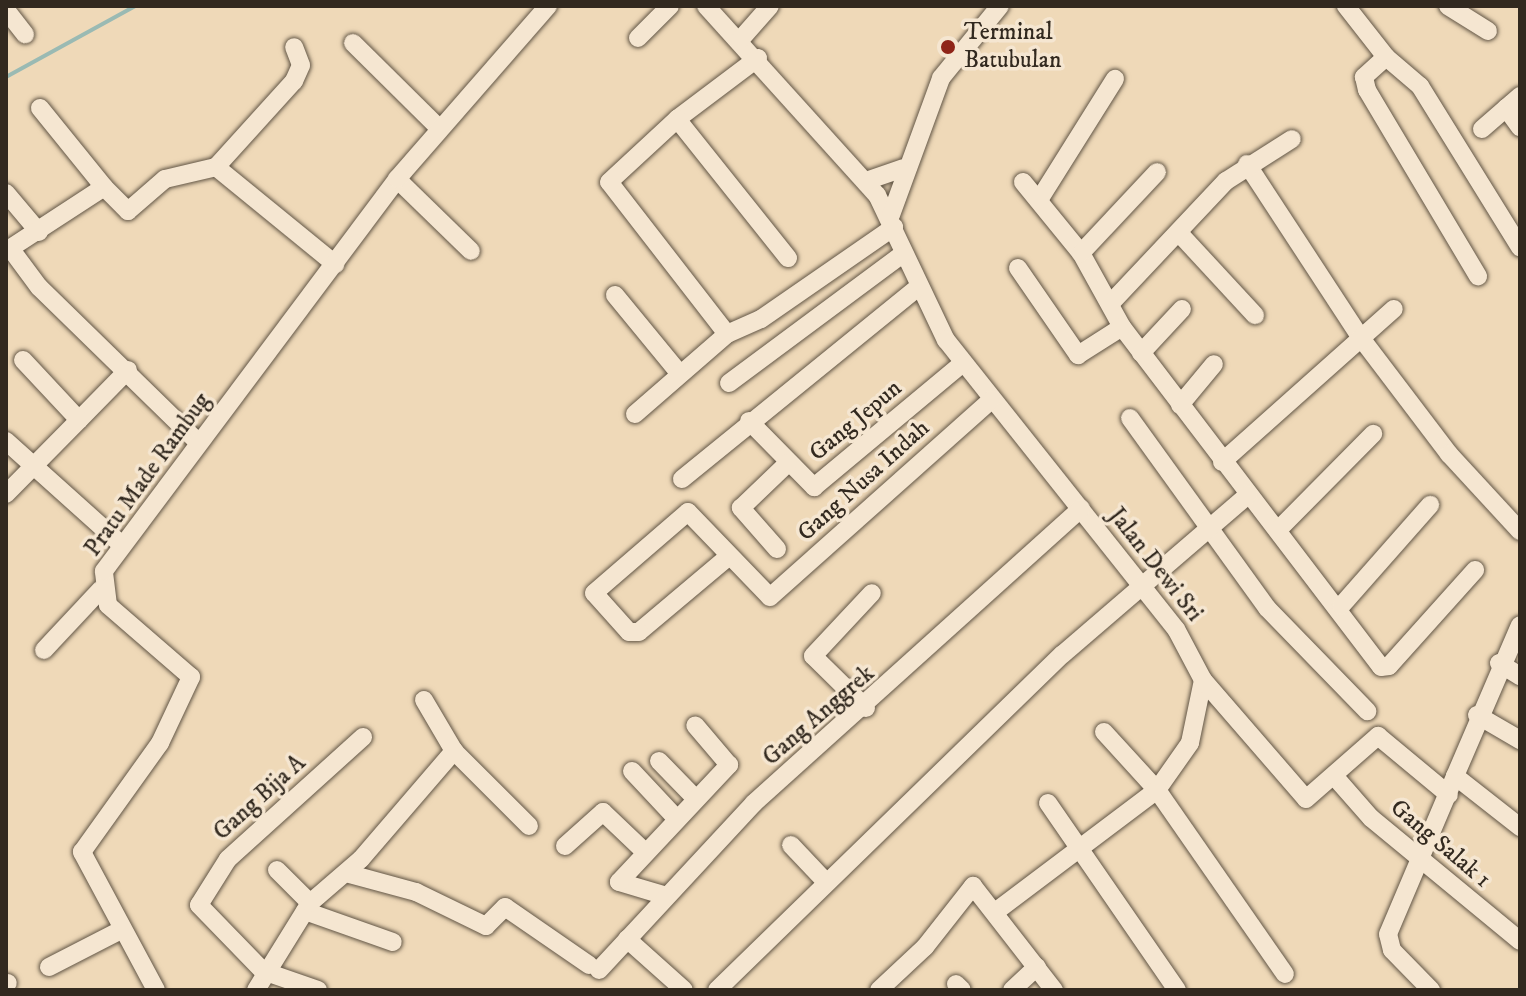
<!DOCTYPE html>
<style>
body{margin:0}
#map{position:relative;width:1526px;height:996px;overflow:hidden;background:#efd9b8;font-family:"IM FELL DW Pica",serif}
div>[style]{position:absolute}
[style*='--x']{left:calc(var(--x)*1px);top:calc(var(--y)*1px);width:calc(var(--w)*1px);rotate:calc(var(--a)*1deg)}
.stream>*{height:4px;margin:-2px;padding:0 2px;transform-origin:2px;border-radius:2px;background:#9abab3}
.roads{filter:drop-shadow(0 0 2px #615545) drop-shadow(0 0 2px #615545)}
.minor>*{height:18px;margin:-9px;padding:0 9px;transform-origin:9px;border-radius:9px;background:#f5e6d1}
.dots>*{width:22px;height:22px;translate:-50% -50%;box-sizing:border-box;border:4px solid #f5e6d1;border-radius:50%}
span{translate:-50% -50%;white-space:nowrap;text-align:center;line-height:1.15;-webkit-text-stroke:7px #f5e6d1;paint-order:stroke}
.poi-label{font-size:24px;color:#32291f}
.left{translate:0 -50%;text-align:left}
.street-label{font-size:24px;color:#32291f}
.frame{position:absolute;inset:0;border:8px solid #32291f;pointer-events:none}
</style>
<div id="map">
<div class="stream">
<div style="--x:6;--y:77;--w:147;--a:-28.8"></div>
</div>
<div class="roads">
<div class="minor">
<div style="--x:706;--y:6;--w:255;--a:47.9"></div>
<div style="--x:877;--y:195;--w:161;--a:64.6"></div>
<div style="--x:946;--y:340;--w:369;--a:51.5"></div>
<div style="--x:1176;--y:629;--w:58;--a:62.1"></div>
<div style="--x:1203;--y:680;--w:64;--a:101.7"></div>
<div style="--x:1190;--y:743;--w:57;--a:125.1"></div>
<div style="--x:1157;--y:790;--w:199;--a:143"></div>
<div style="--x:1346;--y:6;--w:65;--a:51.9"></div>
<div style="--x:1386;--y:57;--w:30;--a:138"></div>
<div style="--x:1364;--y:77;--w:13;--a:77"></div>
<div style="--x:1367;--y:90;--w:217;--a:59.2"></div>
<div style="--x:1448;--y:6;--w:47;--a:32"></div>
<div style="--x:6;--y:10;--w:31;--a:52"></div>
<div style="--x:638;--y:38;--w:45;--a:-45"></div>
<div style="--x:740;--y:40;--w:45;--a:-48.6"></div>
<div style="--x:353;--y:43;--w:121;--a:44.7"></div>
<div style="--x:1386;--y:57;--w:45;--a:40.5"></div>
<div style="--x:1420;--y:86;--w:190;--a:58.2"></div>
<div style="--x:758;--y:58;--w:101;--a:143"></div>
<div style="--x:677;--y:119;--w:178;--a:51.4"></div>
<div style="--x:1520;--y:96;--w:18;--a:139"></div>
<div style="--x:1506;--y:108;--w:24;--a:54"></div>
<div style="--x:40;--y:108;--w:102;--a:51"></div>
<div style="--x:1482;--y:129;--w:32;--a:-41"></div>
<div style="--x:1247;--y:164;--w:208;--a:56.8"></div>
<div style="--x:1361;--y:338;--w:146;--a:52.8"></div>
<div style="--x:1449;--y:454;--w:105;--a:47.3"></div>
<div style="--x:216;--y:167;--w:116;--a:-47.8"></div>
<div style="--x:294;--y:81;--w:17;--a:-66"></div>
<div style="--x:301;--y:65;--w:19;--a:-111"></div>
<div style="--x:397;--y:179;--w:103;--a:44.2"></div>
<div style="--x:866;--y:181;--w:39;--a:-19"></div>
<div style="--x:1023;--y:182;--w:92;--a:50.8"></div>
<div style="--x:1081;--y:253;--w:85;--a:61"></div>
<div style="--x:1122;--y:327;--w:427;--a:52.7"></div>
<div style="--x:1381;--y:667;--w:8;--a:-7"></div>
<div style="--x:1389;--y:666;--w:129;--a:-48.1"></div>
<div style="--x:6;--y:193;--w:51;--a:49.8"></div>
<div style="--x:1039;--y:200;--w:143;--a:-57.9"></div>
<div style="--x:891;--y:215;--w:146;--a:-69.9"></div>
<div style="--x:941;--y:78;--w:93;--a:-50.7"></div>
<div style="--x:1179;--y:233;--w:112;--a:47.2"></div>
<div style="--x:10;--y:248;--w:49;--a:53.4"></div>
<div style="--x:39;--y:287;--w:223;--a:44.3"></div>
<div style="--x:6;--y:251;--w:117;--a:-33.1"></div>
<div style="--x:104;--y:187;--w:34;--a:45"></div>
<div style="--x:128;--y:211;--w:49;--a:-40.9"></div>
<div style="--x:165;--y:179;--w:52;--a:-13.2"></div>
<div style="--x:216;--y:167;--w:154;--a:39.2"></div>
<div style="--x:1081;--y:253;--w:111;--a:-46.8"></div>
<div style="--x:1018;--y:268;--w:106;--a:55.4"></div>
<div style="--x:1078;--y:355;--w:52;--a:-32.5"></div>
<div style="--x:615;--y:295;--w:102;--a:50.6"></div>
<div style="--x:1110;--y:304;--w:169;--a:-46.7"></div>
<div style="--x:1226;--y:181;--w:78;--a:-32.5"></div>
<div style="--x:727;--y:334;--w:37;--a:-24"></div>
<div style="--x:761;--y:319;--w:162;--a:-34.7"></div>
<div style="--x:1141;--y:353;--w:60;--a:-47"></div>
<div style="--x:23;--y:360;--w:82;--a:47"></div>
<div style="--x:79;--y:420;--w:70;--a:-45.6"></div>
<div style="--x:729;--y:383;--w:217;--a:-36.6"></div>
<div style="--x:1180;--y:405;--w:53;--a:-50.3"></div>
<div style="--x:635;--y:414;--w:122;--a:-41"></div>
<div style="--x:727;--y:334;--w:192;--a:-127.8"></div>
<div style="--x:609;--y:182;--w:93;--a:-42.8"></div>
<div style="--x:1130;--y:418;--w:234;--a:54.2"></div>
<div style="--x:1267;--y:608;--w:144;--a:45.8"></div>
<div style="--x:749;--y:421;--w:93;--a:45.4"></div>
<div style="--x:814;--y:487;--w:194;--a:-39.8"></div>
<div style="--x:6;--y:441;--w:156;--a:41.9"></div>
<div style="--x:1222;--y:462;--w:230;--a:-41.7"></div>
<div style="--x:682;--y:479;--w:303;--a:-39.1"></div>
<div style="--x:6;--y:494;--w:104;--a:-45.4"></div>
<div style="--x:1279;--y:529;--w:134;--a:-45.3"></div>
<div style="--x:777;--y:549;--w:55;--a:-131.3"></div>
<div style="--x:741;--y:508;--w:65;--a:-43.8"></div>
<div style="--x:728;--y:557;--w:116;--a:139.9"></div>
<div style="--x:639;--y:632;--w:10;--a:180"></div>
<div style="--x:629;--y:632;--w:52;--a:-131.9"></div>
<div style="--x:594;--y:593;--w:124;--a:-40.8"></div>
<div style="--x:688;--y:512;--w:118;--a:46"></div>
<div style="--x:770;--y:597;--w:297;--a:-41.7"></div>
<div style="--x:1341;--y:606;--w:135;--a:-48.6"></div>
<div style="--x:44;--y:650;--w:83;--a:-46.9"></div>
<div style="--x:1499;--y:663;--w:25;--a:32"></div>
<div style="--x:1203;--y:680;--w:157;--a:49.1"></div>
<div style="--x:1306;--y:799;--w:96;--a:-41.2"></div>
<div style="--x:1378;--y:736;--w:92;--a:39.7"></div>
<div style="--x:424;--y:700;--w:59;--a:59.5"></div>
<div style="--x:454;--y:751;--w:106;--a:45"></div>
<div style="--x:866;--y:708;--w:74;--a:-135.5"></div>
<div style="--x:813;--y:656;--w:86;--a:-46.9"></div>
<div style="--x:1477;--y:715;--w:50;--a:30.2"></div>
<div style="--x:1104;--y:732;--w:79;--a:47.6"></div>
<div style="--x:1157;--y:790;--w:224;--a:55.2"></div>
<div style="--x:659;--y:761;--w:52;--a:45.8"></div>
<div style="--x:632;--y:771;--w:64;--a:46.9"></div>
<div style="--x:1455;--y:776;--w:164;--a:-66.7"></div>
<div style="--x:1335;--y:777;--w:55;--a:48.7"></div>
<div style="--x:1371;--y:818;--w:193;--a:39.5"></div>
<div style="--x:1048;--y:803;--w:227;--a:55.4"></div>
<div style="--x:791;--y:845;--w:50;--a:46.6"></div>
<div style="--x:565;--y:846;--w:51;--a:-41.8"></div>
<div style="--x:603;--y:812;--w:58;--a:43.6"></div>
<div style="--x:277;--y:870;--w:47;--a:45"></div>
<div style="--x:346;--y:873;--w:73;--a:15.2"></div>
<div style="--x:416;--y:892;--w:78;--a:25.9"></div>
<div style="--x:486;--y:926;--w:27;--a:-45"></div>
<div style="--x:505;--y:907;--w:102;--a:34.6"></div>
<div style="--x:663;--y:895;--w:46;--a:-163.5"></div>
<div style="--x:619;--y:882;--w:161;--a:-46.8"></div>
<div style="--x:729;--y:765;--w:52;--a:-130.4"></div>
<div style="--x:305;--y:911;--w:93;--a:19.4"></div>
<div style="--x:627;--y:939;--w:76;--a:41.8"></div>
<div style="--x:49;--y:967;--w:81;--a:-27.2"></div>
<div style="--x:599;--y:970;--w:228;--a:-47.1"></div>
<div style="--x:754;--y:803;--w:440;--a:-42"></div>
<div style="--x:6;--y:984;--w:2;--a:-27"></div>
<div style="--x:956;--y:984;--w:8;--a:45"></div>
<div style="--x:156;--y:990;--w:157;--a:-118.2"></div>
<div style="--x:82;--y:852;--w:134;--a:-54.4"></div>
<div style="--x:160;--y:743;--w:73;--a:-64.8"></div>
<div style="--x:191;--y:677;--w:110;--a:-139.1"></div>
<div style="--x:108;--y:605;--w:34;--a:-97"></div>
<div style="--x:104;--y:571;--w:489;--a:-53.2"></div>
<div style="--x:397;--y:179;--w:230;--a:-48.9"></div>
<div style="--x:256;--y:990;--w:102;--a:-58.2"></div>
<div style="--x:310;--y:903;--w:67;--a:-40.8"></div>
<div style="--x:361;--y:859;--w:143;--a:-49.3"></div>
<div style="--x:318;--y:990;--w:58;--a:-160.9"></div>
<div style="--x:263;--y:971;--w:92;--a:-134.1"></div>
<div style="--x:199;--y:905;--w:54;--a:-57.8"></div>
<div style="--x:228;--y:859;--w:182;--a:-42.1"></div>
<div style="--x:717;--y:990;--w:482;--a:-44.2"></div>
<div style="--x:1063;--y:654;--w:245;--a:-40.7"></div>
<div style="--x:879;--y:990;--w:63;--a:-43.1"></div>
<div style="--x:925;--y:947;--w:78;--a:-51.8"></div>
<div style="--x:973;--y:886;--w:132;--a:52.1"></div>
<div style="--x:1012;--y:990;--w:34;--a:-43"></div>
<div style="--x:1431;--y:990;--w:56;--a:-134.3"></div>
<div style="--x:1392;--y:950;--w:16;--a:-104"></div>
<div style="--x:1388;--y:934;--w:172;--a:-67"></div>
<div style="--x:1455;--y:776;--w:83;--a:38.1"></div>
</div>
</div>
<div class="dots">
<div style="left:948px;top:47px;background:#8f2418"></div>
</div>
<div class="poi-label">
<span class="left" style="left:964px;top:47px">Terminal<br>Batubulan</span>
</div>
<div class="street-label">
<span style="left:856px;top:421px;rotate:-40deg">Gang Jepun</span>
<span style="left:148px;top:475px;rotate:-54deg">Pratu Made Rambug</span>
<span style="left:864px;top:481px;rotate:-42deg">Gang Nusa Indah</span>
<span style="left:1155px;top:565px;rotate:52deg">Jalan Dewi Sri</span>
<span style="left:819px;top:716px;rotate:-41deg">Gang Anggrek</span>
<span style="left:260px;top:798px;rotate:-42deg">Gang Bija A</span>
<span style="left:1440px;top:844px;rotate:40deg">Gang Salak 1</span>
</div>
<div class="frame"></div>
</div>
